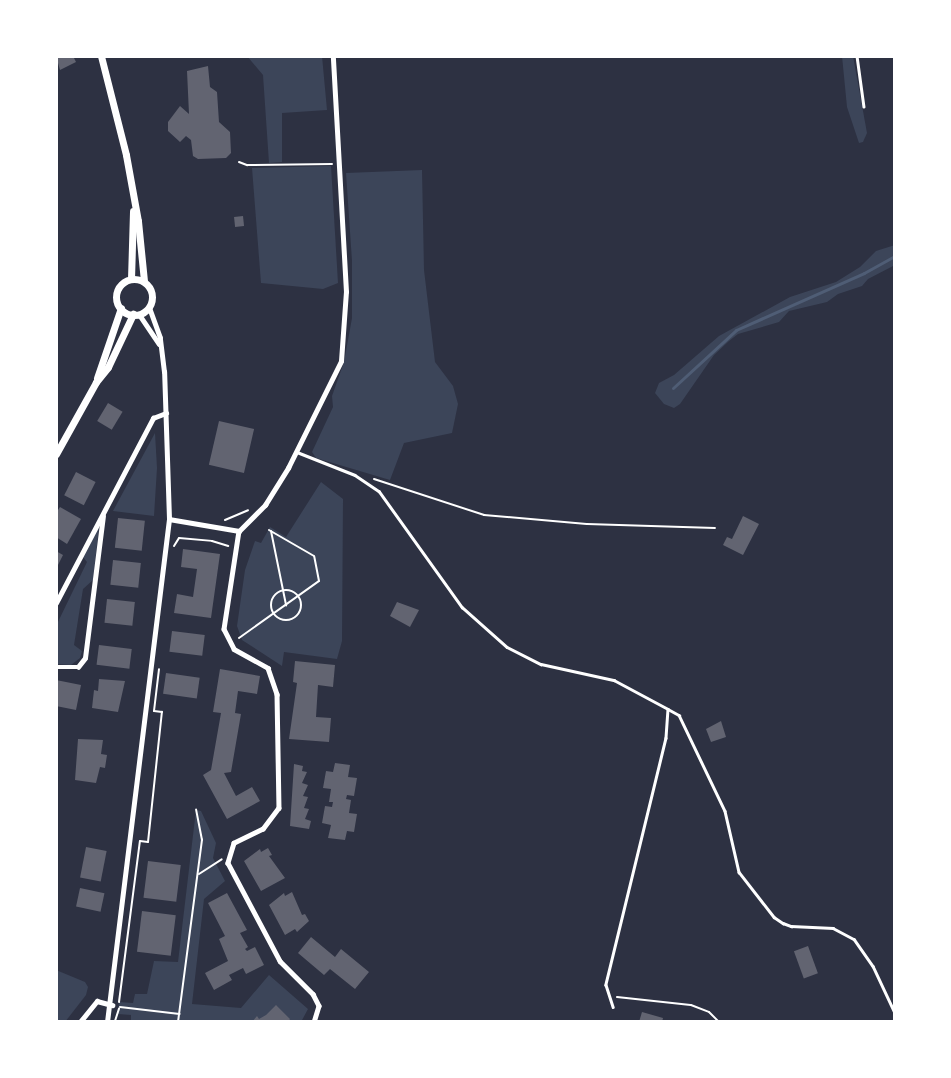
<!DOCTYPE html>
<style>
body{margin:0}
#map{position:relative;width:951px;height:1078px;overflow:hidden;background:#2d3142;font-family:"Asap Condensed",sans-serif}
div>[style]{position:absolute}
[style*='--x']{left:calc(var(--x)*1px);top:calc(var(--y)*1px);width:calc(var(--w)*1px);rotate:calc(var(--a)*1deg)}
.green>*{inset:0;background:#3c4559}
.stream>*{height:3px;margin:-1.5px;padding:0 1.5px;transform-origin:1.5px;border-radius:1.5px;background:#4f5d75}
.building>*{inset:0;background:#626471;transform-origin:0 0}
.path>*{height:2px;margin:-1px;padding:0 1px;transform-origin:1px;border-radius:1px;background:#fff}
.path>.ring{margin:-1px;padding:0;box-sizing:content-box;background:none;border:2px solid #fff;border-radius:50%}
.service>*{height:2.5px;margin:-1.25px;padding:0 1.25px;transform-origin:1.25px;border-radius:1.25px;background:#fff}
.minor>*{height:4.5px;margin:-2.25px;padding:0 2.25px;transform-origin:2.25px;border-radius:2.25px;background:#fff}
.primary>*{height:7px;margin:-3.5px;padding:0 3.5px;transform-origin:3.5px;border-radius:3.5px;background:#fff}
.primary>.ring{margin:-3.5px;padding:0;box-sizing:content-box;background:none;border:7px solid #fff;border-radius:50%}
span{translate:-50% -50%;white-space:nowrap;text-align:center;line-height:1.15;-webkit-text-stroke:5px #fff;paint-order:stroke}
.frame{position:absolute;inset:0;border:58px solid #fff;pointer-events:none}
</style>
<div id="map">
<div class="green">
<div style="clip-path:polygon(247px 56px,322px 56px,327px 110px,282px 113px,282px 162px,269px 163px,263px 75px)"></div>
<div style="clip-path:polygon(842px 56px,853px 56px,867px 133px,863px 142px,859px 143px,847px 107px)"></div>
<div style="clip-path:polygon(331px 166px,338px 283px,323px 289px,261px 283px,252px 168px)"></div>
<div style="clip-path:polygon(422px 170px,424px 270px,435px 362px,453px 386px,458px 404px,452px 433px,404px 443px,390px 480px,316px 458px,312px 452px,333px 407px,332px 396px,344px 362px,352px 318px,352px 261px,346px 173px)"></div>
<div style="clip-path:polygon(895px 245px,895px 265px,868px 279px,862px 286px,838px 294px,827px 302px,789px 311px,779px 322px,738px 334px,729px 341px,714px 355px,680px 404px,674px 408px,664px 404px,655px 393px,659px 383px,674px 375px,719px 336px,790px 297px,836px 282px,860px 267px,876px 251px)"></div>
<div style="clip-path:polygon(155px 433px,157px 468px,154px 516px,113px 511px)"></div>
<div style="clip-path:polygon(321px 482px,343px 499px,342px 641px,337px 659px,284px 652px,282px 666px,242px 640px,237px 626px,245px 570px,255px 541px,261px 543px,270px 527px,286px 537px)"></div>
<div style="clip-path:polygon(99px 527px,93px 580px,83px 589px,74px 645px,82px 651px,80px 658px,71px 665px,56px 664px,56px 626px,87px 562px,83px 557px)"></div>
<div style="clip-path:polygon(196px 810px,201px 811px,216px 843px,213px 858px,225px 881px,204px 899px,192px 1004px,241px 1008px,269px 975px,308px 1009px,301px 1022px,131px 1022px,131px 1015px,118px 1014px,119px 1002px,133px 1003px,135px 994px,147px 994px,154px 961px,178px 962px)"></div>
<div style="clip-path:polygon(56px 970px,85px 982px,88px 987px,86px 995px,65px 1022px,56px 1022px)"></div>
</div>
<div class="stream">
<div style="--x:673;--y:388;--w:86;--a:-42.6"></div>
<div style="--x:736;--y:330;--w:140;--a:-24"></div>
<div style="--x:864;--y:273;--w:35;--a:-29"></div>
</div>
<div class="building">
<div style="clip-path:polygon(56px 56px,73px 56px,76px 62px,60px 70px)"></div>
<div style="clip-path:polygon(208px 66px,210px 87px,217px 92px,219px 122px,230px 132px,231px 153px,226px 158px,198px 159px,193px 156px,191px 140px,186px 136px,180px 142px,168px 131px,168px 122px,180px 106px,189px 114px,187px 71px)"></div>
<div style="left:243px;top:216px;width:10px;height:9px;rotate:84deg"></div>
<div style="left:108px;top:403px;width:17px;height:21px;rotate:31deg"></div>
<div style="left:219px;top:421px;width:36px;height:45px;rotate:13deg"></div>
<div style="left:76px;top:472px;width:22px;height:26px;rotate:27deg"></div>
<div style="clip-path:polygon(60px 507px,81px 519px,67px 544px,56px 537px,56px 513px)"></div>
<div style="clip-path:polygon(743px 516px,759px 524px,743px 555px,723px 545px,727px 537px,732px 539px)"></div>
<div style="left:118px;top:518px;width:27px;height:30px;rotate:6deg"></div>
<div style="clip-path:polygon(183px 549px,220px 554px,211px 618px,174px 613px,177px 594px,193px 597px,197px 569px,181px 567px)"></div>
<div style="clip-path:polygon(56px 551px,63px 555px,56px 569px)"></div>
<div style="left:113px;top:560px;width:28px;height:25px;rotate:6deg"></div>
<div style="left:107px;top:599px;width:28px;height:24px;rotate:6deg"></div>
<div style="clip-path:polygon(397px 602px,419px 610px,410px 627px,390px 616px)"></div>
<div style="left:172px;top:631px;width:33px;height:21px;rotate:7deg"></div>
<div style="left:99px;top:645px;width:33px;height:20px;rotate:7deg"></div>
<div style="clip-path:polygon(295px 661px,335px 665px,333px 687px,318px 685px,316px 717px,331px 718px,329px 742px,289px 739px,297px 683px,293px 682px)"></div>
<div style="clip-path:polygon(220px 669px,260px 676px,257px 694px,238px 691px,235px 713px,241px 714px,231px 772px,224px 773px,236px 796px,252px 787px,260px 801px,227px 819px,203px 775px,211px 770px,221px 713px,213px 712px)"></div>
<div style="left:166px;top:673px;width:34px;height:21px;rotate:8deg"></div>
<div style="clip-path:polygon(99px 679px,125px 681px,118px 712px,92px 708px,94px 690px,98px 691px)"></div>
<div style="clip-path:polygon(56px 680px,81px 685px,76px 710px,56px 706px)"></div>
<div style="clip-path:polygon(721px 721px,726px 737px,711px 742px,706px 729px)"></div>
<div style="clip-path:polygon(78px 739px,103px 740px,101px 754px,107px 755px,105px 768px,100px 767px,96px 783px,75px 780px)"></div>
<div style="clip-path:polygon(335px 763px,350px 765px,348px 777px,357px 778px,354px 796px,347px 795px,346px 799px,351px 800px,349px 813px,357px 814px,354px 832px,347px 831px,345px 840px,328px 838px,331px 825px,322px 823px,325px 806px,332px 807px,333px 802px,329px 802px,331px 789px,323px 788px,326px 771px,333px 772px)"></div>
<div style="clip-path:polygon(294px 764px,303px 766px,302px 771px,307px 772px,302px 783px,308px 785px,303px 796px,308px 797px,304px 808px,309px 809px,305px 819px,311px 821px,309px 829px,290px 826px)"></div>
<div style="left:86px;top:847px;width:21px;height:31px;rotate:11deg"></div>
<div style="clip-path:polygon(268px 848px,272px 855px,269px 856px,285px 878px,261px 891px,244px 861px,260px 849px,261px 852px)"></div>
<div style="left:148px;top:861px;width:33px;height:37px;rotate:7deg"></div>
<div style="left:80px;top:888px;width:25px;height:19px;rotate:12deg"></div>
<div style="clip-path:polygon(292px 892px,302px 915px,305px 914px,309px 921px,297px 932px,295px 929px,285px 935px,269px 905px,284px 893px,285px 896px)"></div>
<div style="clip-path:polygon(227px 893px,247px 930px,240px 933px,248px 947px,245px 949px,247px 951px,255px 947px,264px 965px,246px 974px,243px 968px,229px 975px,232px 980px,214px 990px,205px 973px,228px 961px,219px 939px,225px 936px,208px 903px)"></div>
<div style="left:142px;top:911px;width:34px;height:41px;rotate:7deg"></div>
<div style="clip-path:polygon(311px 937px,335px 957px,341px 949px,369px 972px,355px 989px,330px 969px,324px 975px,298px 953px)"></div>
<div style="left:808px;top:946px;width:29px;height:15px;rotate:70deg"></div>
<div style="clip-path:polygon(276px 1005px,290px 1019px,288px 1022px,252px 1022px,257px 1016px,259px 1019px,266px 1015px)"></div>
<div style="clip-path:polygon(642px 1012px,663px 1018px,662px 1022px,639px 1022px)"></div>
</div>
<div class="path">
<div style="--x:239;--y:162;--w:9;--a:21"></div>
<div style="--x:247;--y:165;--w:85;--a:-0.7"></div>
<div style="--x:374;--y:479;--w:116;--a:18.1"></div>
<div style="--x:484;--y:515;--w:103;--a:5"></div>
<div style="--x:587;--y:524;--w:128;--a:1.8"></div>
<div style="--x:225;--y:520;--w:25;--a:-23"></div>
<div style="--x:271;--y:531;--w:76;--a:78.5"></div>
<div style="--x:174;--y:546;--w:9;--a:-58"></div>
<div style="--x:179;--y:538;--w:33;--a:5"></div>
<div style="--x:212;--y:541;--w:17;--a:17"></div>
<div class="ring" style="left:271px;top:590px;width:28px;height:28px"></div>
<div style="--x:239;--y:638;--w:98;--a:-35.5"></div>
<div style="--x:319;--y:581;--w:25;--a:-101"></div>
<div style="--x:314;--y:556;--w:52;--a:-150"></div>
<div style="--x:199;--y:874;--w:27;--a:-33"></div>
<div style="--x:617;--y:997;--w:74;--a:6.2"></div>
<div style="--x:691;--y:1005;--w:19;--a:21"></div>
<div style="--x:709;--y:1012;--w:14;--a:45"></div>
<div style="--x:119;--y:1002;--w:162;--a:-82.6"></div>
<div style="--x:140;--y:841;--w:8;--a:7"></div>
<div style="--x:148;--y:842;--w:131;--a:-83.9"></div>
<div style="--x:162;--y:712;--w:8;--a:-173"></div>
<div style="--x:154;--y:711;--w:42;--a:-83.2"></div>
<div style="--x:120;--y:1007;--w:60;--a:6.7"></div>
<div style="--x:115;--y:1021;--w:13;--a:-72"></div>
<div style="--x:178;--y:1022;--w:184;--a:-82.5"></div>
<div style="--x:202;--y:840;--w:31;--a:-101"></div>
</div>
<div class="service">
<div style="--x:857;--y:56;--w:51;--a:82.2"></div>
<div style="--x:297;--y:452;--w:62;--a:21.6"></div>
<div style="--x:355;--y:475;--w:29;--a:34"></div>
<div style="--x:379;--y:491;--w:143;--a:54.4"></div>
<div style="--x:462;--y:607;--w:60;--a:41.6"></div>
<div style="--x:507;--y:647;--w:38;--a:27"></div>
<div style="--x:541;--y:664;--w:75;--a:12.4"></div>
<div style="--x:614;--y:680;--w:61;--a:28.2"></div>
<div style="--x:668;--y:709;--w:29;--a:94"></div>
<div style="--x:666;--y:738;--w:254;--a:103.7"></div>
<div style="--x:606;--y:985;--w:23;--a:72"></div>
<div style="--x:668;--y:709;--w:13;--a:29"></div>
<div style="--x:679;--y:715;--w:106;--a:64.4"></div>
<div style="--x:725;--y:811;--w:63;--a:77.1"></div>
<div style="--x:739;--y:872;--w:57;--a:52.1"></div>
<div style="--x:774;--y:917;--w:11;--a:34"></div>
<div style="--x:783;--y:923;--w:9;--a:21"></div>
<div style="--x:791;--y:926;--w:42;--a:2.7"></div>
<div style="--x:833;--y:928;--w:24;--a:28"></div>
<div style="--x:854;--y:939;--w:33;--a:55"></div>
<div style="--x:873;--y:966;--w:52;--a:64.9"></div>
</div>
<div class="minor">
<div style="--x:139;--y:314;--w:36;--a:56"></div>
<div style="--x:169;--y:519;--w:71;--a:9.7"></div>
<div style="--x:239;--y:531;--w:37;--a:-45"></div>
<div style="--x:265;--y:505;--w:44;--a:-58.1"></div>
<div style="--x:288;--y:468;--w:119;--a:-63.6"></div>
<div style="--x:341;--y:361;--w:69;--a:-85.9"></div>
<div style="--x:346;--y:292;--w:236;--a:-93.2"></div>
<div style="--x:239;--y:531;--w:99;--a:98.7"></div>
<div style="--x:224;--y:629;--w:22;--a:63"></div>
<div style="--x:234;--y:649;--w:39;--a:29"></div>
<div style="--x:268;--y:668;--w:28;--a:71"></div>
<div style="--x:277;--y:694;--w:114;--a:89"></div>
<div style="--x:279;--y:808;--w:26;--a:127"></div>
<div style="--x:263;--y:829;--w:32;--a:154"></div>
<div style="--x:234;--y:843;--w:21;--a:107"></div>
<div style="--x:228;--y:863;--w:111;--a:62"></div>
<div style="--x:280;--y:961;--w:47;--a:45"></div>
<div style="--x:313;--y:994;--w:13;--a:63"></div>
<div style="--x:319;--y:1006;--w:17;--a:107"></div>
<div style="--x:56;--y:603;--w:209;--a:-62.3"></div>
<div style="--x:153;--y:418;--w:14;--a:-21"></div>
<div style="--x:56;--y:667;--w:22;--a:0"></div>
<div style="--x:78;--y:667;--w:11;--a:-52"></div>
<div style="--x:85;--y:658;--w:143;--a:-82.8"></div>
<div style="--x:80;--y:1022;--w:27;--a:-51"></div>
<div style="--x:97;--y:1001;--w:16;--a:15"></div>
<div style="--x:107;--y:1022;--w:507;--a:-82.97"></div>
<div style="--x:169;--y:519;--w:147;--a:-91.9"></div>
<div style="--x:164;--y:372;--w:34;--a:-97"></div>
<div style="--x:160;--y:338;--w:33;--a:-110"></div>
</div>
<div class="primary">
<div style="--x:101;--y:56;--w:102;--a:75.8"></div>
<div style="--x:126;--y:155;--w:67;--a:79.7"></div>
<div style="--x:138;--y:221;--w:60;--a:84.3"></div>
<div style="--x:131;--y:279;--w:68;--a:-88.3"></div>
<div class="ring" style="left:116px;top:279px;width:29px;height:29px"></div>
<div style="--x:97;--y:378;--w:74;--a:-71.1"></div>
<div style="--x:56;--y:454;--w:82;--a:-60.9"></div>
<div style="--x:96;--y:382;--w:19;--a:-51"></div>
<div style="--x:108;--y:367;--w:59;--a:-64.7"></div>
</div>
<div class="frame"></div>
</div>
